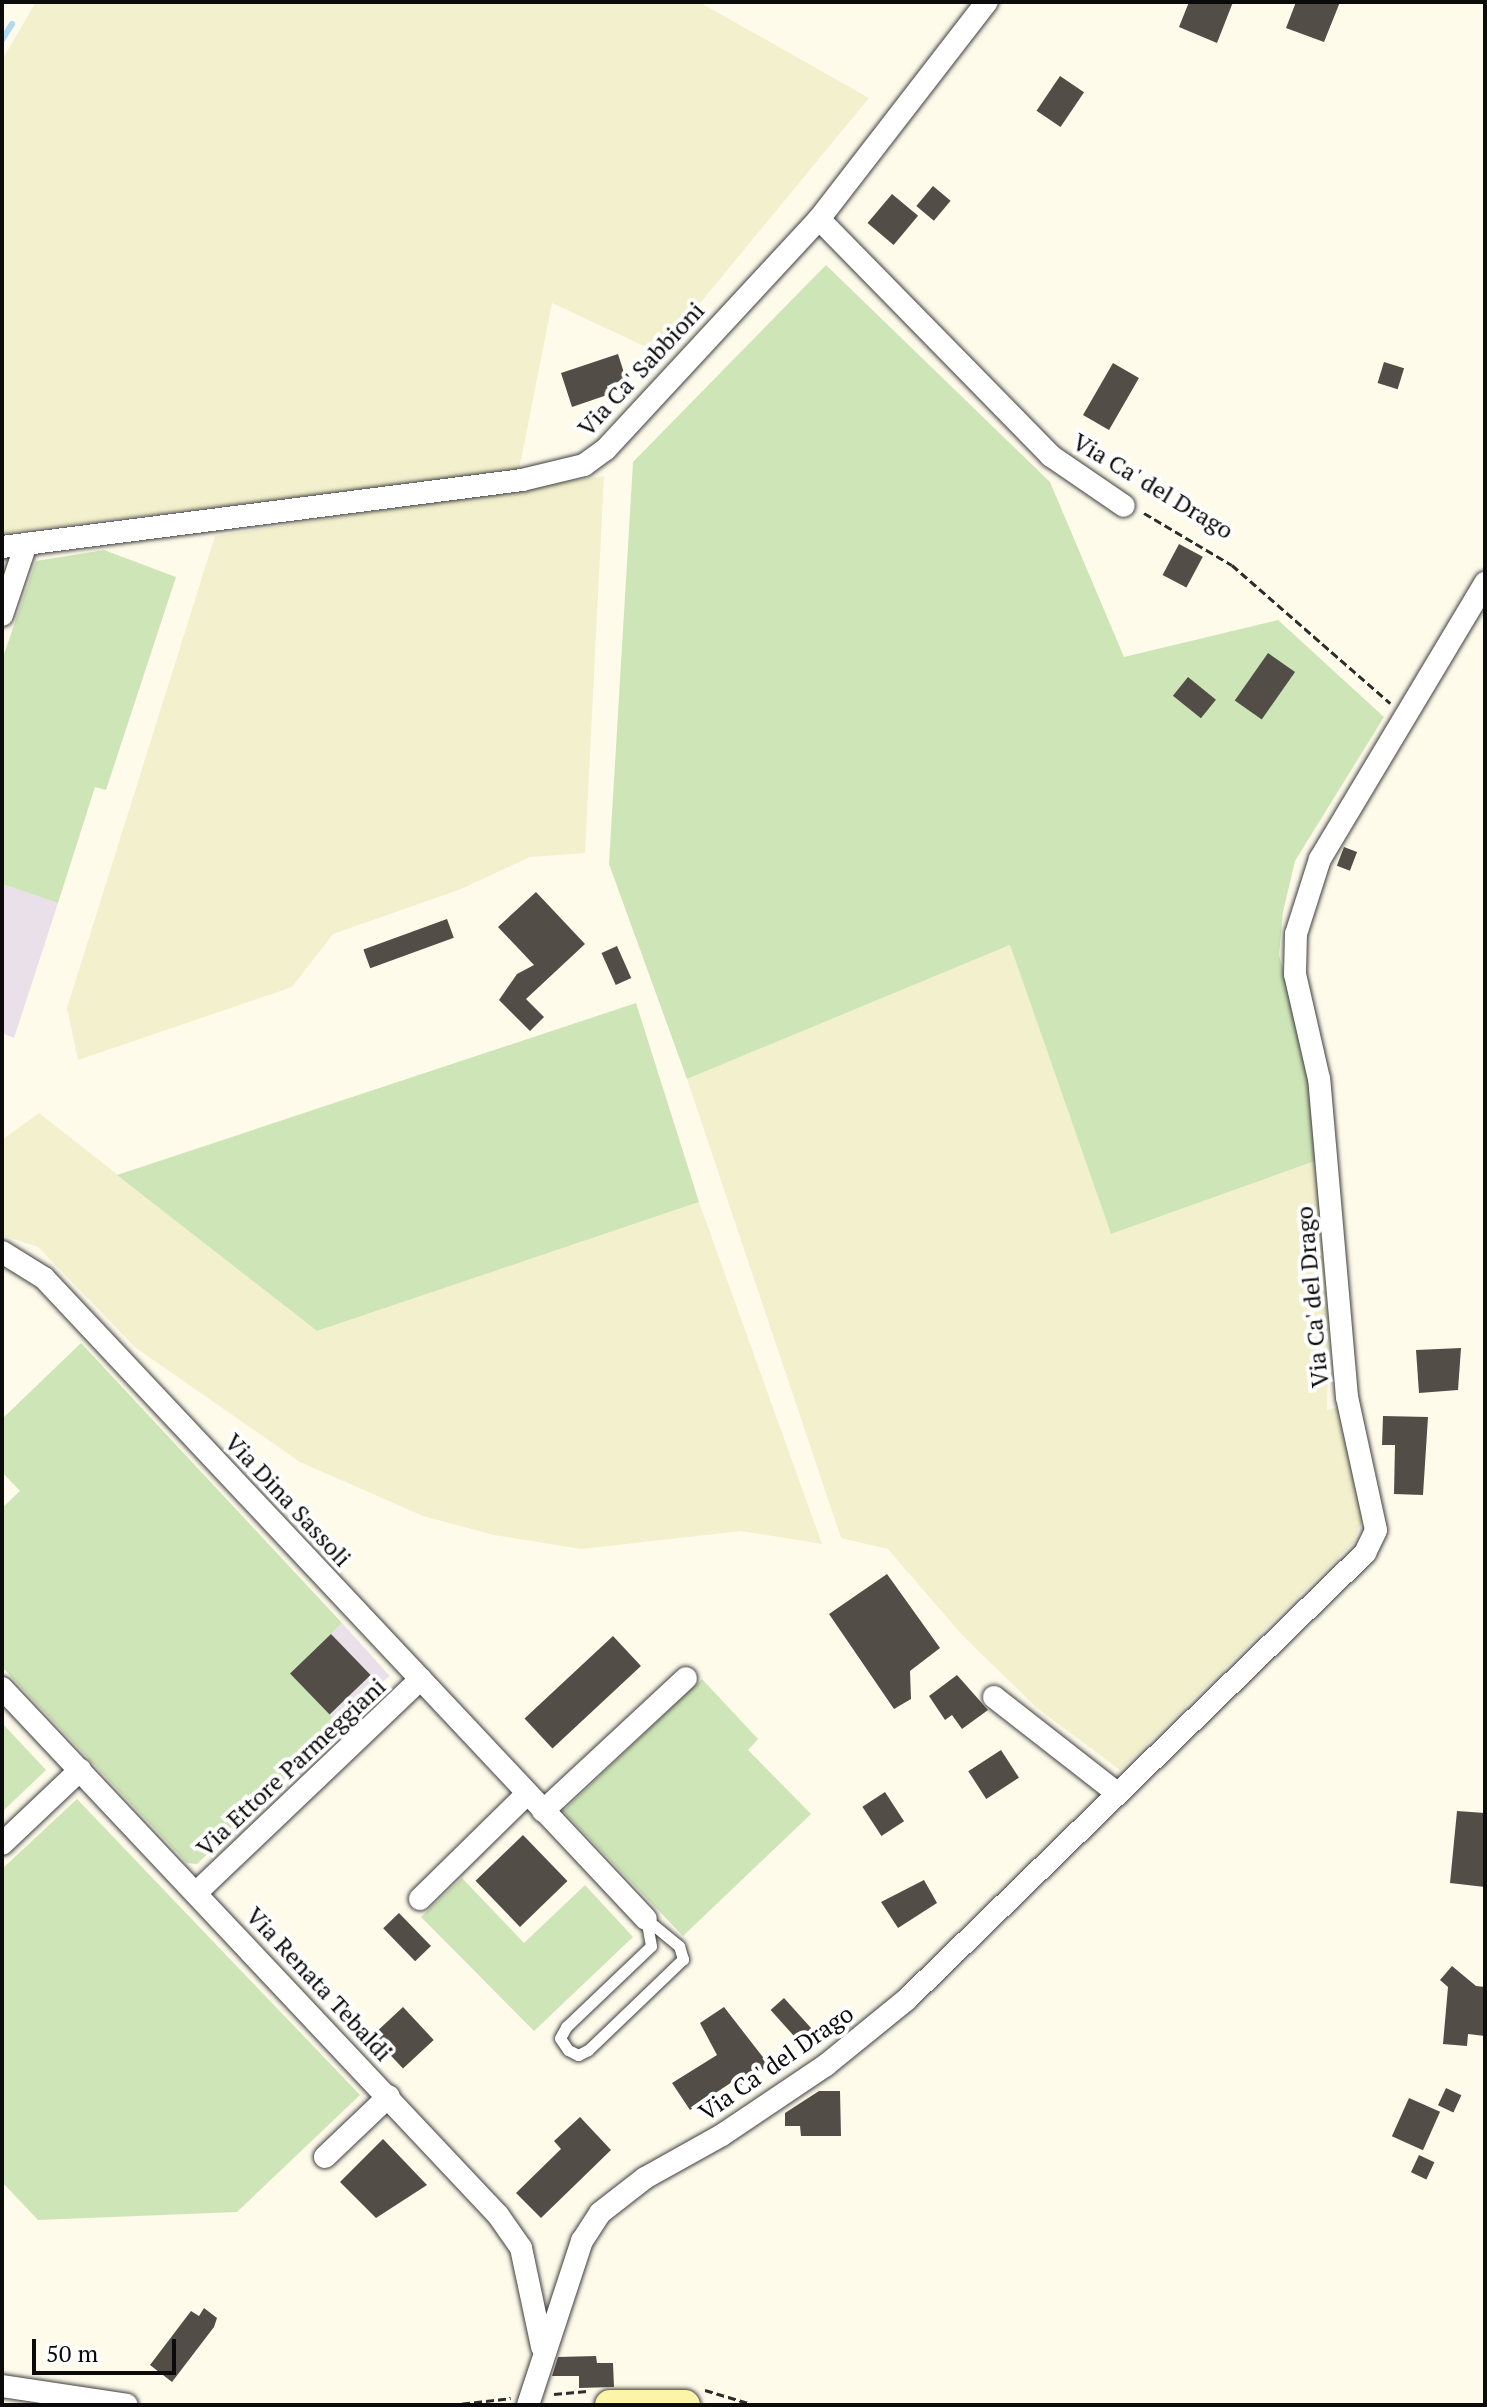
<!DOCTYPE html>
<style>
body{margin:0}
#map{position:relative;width:1487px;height:2407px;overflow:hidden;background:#fefbeb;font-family:"PT Serif",serif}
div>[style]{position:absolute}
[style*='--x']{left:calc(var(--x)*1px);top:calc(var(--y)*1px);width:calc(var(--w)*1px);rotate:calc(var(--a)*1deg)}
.industrial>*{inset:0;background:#e9e0ea;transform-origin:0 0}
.farmland>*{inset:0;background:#f2f0cd}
.green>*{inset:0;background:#cee6b7}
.stream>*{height:6px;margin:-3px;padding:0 3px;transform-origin:3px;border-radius:3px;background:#b2d8f2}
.building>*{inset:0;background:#534d48;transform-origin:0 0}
.path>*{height:3px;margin-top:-1.5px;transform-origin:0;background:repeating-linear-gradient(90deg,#2d2d2d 0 8px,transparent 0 12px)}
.roads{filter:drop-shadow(0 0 2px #3e3e3e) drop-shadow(0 0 2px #3e3e3e)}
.lane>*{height:11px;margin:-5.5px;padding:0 5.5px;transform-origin:5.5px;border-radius:5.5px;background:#fff}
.street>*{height:22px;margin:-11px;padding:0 11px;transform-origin:11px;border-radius:11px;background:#fff}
.secondary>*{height:30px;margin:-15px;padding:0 15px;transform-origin:15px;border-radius:15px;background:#fbf4a9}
span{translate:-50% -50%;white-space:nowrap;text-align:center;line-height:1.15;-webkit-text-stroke:8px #fff;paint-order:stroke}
.street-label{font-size:24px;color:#0b0b0b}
.frame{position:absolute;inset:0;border:4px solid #0b0b0b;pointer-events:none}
.scale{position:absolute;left:32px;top:2339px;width:144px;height:36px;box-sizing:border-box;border:4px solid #0b0b0b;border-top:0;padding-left:10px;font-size:24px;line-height:28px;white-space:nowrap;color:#0b0b0b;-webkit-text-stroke:6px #fff;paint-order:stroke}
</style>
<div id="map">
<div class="industrial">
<div style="clip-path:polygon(2px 884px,58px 903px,14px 1038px,2px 1033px)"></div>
<div style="left:342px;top:1623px;width:71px;height:72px;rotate:48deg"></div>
</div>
<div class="farmland">
<div style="clip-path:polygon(36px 2px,699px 2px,869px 98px,659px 353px,552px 303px,519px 470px,2px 533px,2px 60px)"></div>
<div style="clip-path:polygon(604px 476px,585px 853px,530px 857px,461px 889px,333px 934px,292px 987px,78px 1060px,67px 1008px,215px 536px)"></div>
<div style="clip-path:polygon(1010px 945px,1111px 1234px,1315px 1161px,1329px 1320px,1327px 1410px,1339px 1407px,1363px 1497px,1362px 1521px,1353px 1543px,1120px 1770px,1037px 1708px,962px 1635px,888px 1549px,841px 1538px,687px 1079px)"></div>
<div style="clip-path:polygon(39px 1113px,317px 1331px,699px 1202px,822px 1544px,741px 1531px,581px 1549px,494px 1535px,423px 1516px,300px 1462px,136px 1348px,38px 1247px,2px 1235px,2px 1140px)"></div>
</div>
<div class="green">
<div style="clip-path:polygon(826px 265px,1050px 482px,1124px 657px,1278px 620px,1384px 717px,1295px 861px,1283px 912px,1279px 955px,1311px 1076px,1315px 1161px,1111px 1234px,1010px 945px,687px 1079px,609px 864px,633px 462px)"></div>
<div style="clip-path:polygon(104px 550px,176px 577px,106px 790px,95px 787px,58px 903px,2px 884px,2px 660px,36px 561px)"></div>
<div style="clip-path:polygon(636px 1003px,699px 1202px,317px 1331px,117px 1175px)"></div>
<div style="clip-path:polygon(81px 1343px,342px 1623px,290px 1673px,341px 1726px,197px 1864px,187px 1863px,2px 1667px,2px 1508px,20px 1491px,2px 1472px,2px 1419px)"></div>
<div style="clip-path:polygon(702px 1679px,758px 1739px,748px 1750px,811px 1814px,683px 1936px,563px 1811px)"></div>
<div style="clip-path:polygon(2px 1723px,46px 1770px,2px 1812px)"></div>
<div style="clip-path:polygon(77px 1799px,360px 2095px,237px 2212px,38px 2220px,2px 2182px,2px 1869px)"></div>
<div style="clip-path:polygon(462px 1878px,524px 1943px,585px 1885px,633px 1937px,534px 2031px,421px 1917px)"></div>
</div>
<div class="stream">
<div style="--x:2;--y:40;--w:19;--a:-58"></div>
</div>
<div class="building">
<div style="clip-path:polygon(1189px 2px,1233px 2px,1217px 43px,1179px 27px)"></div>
<div style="clip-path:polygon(1296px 2px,1340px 2px,1324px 42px,1286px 28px)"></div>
<div style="left:1060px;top:76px;width:29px;height:42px;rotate:34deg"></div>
<div style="left:933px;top:186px;width:23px;height:26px;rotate:40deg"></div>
<div style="left:892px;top:194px;width:34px;height:38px;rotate:40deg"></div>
<div style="clip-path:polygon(618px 354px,626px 379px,607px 386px,610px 394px,572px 407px,561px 373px)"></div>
<div style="left:1384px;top:362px;width:21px;height:22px;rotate:17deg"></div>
<div style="left:1113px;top:363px;width:30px;height:60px;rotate:30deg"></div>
<div style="left:1179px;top:544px;width:27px;height:35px;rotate:28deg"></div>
<div style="left:1268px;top:653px;width:33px;height:58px;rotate:35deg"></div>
<div style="left:1188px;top:677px;width:36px;height:24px;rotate:39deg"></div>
<div style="left:1344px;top:847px;width:14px;height:20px;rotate:21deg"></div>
<div style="clip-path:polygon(536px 892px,585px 944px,526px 999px,544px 1017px,530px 1031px,499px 1000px,517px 974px,534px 965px,498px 927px)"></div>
<div style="left:447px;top:919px;width:20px;height:89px;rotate:70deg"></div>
<div style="left:617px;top:946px;width:35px;height:17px;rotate:66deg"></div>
<div style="clip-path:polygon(1461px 1348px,1458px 1390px,1419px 1393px,1416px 1350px)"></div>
<div style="clip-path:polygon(1383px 1416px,1428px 1417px,1423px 1495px,1394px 1494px,1395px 1445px,1382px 1445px)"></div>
<div style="clip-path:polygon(887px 1574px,940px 1648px,910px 1671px,911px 1699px,894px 1709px,829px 1614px)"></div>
<div style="left:331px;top:1634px;width:57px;height:57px;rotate:46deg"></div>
<div style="left:613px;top:1636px;width:41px;height:121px;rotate:47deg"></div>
<div style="clip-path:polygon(957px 1675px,988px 1710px,962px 1729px,952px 1715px,945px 1720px,929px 1696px)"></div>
<div style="left:1001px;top:1750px;width:33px;height:39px;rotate:57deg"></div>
<div style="left:885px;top:1792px;width:35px;height:27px;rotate:57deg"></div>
<div style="clip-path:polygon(1457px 1811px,1485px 1813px,1485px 1887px,1450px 1883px)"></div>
<div style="left:523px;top:1835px;width:64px;height:66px;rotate:46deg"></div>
<div style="clip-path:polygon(924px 1880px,937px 1903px,898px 1928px,881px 1902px)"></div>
<div style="left:399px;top:1913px;width:46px;height:22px;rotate:46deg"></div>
<div style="clip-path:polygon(1452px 1966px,1476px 1986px,1485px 1987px,1485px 2036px,1468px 2034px,1467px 2046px,1443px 2044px,1448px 1987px,1440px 1980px)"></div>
<div style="left:784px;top:1998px;width:52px;height:18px;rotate:48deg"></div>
<div style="left:403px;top:2007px;width:45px;height:42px;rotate:47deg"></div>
<div style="clip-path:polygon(724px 2007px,769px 2065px,740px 2086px,735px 2080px,690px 2110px,672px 2083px,717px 2055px,700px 2023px)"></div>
<div style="left:1446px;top:2088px;width:17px;height:19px;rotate:25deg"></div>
<div style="clip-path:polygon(819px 2091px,840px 2091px,841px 2136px,801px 2136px,800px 2126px,785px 2126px,785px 2113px)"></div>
<div style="left:1409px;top:2098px;width:34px;height:42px;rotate:24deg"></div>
<div style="clip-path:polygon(580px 2117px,611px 2150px,541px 2218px,516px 2193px,561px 2149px,554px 2141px)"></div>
<div style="clip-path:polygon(383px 2139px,427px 2185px,376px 2218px,340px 2182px)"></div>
<div style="left:1419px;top:2155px;width:17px;height:19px;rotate:25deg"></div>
<div style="clip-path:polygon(204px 2308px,217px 2318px,214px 2327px,172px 2382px,150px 2365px,191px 2311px,199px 2316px)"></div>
<div style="clip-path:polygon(596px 2356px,597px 2363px,613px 2363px,614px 2387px,579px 2388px,579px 2376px,552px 2376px,558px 2357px)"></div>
</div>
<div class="path">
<div style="--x:1144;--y:513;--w:102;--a:30.6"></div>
<div style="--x:1232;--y:565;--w:210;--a:41.1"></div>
<div style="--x:705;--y:2390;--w:52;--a:16.7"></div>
<div style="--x:554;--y:2394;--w:36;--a:-5"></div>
<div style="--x:450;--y:2405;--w:61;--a:-6.5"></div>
</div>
<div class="roads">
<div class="lane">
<div style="--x:646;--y:1919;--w:43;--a:39.3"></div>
<div style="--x:679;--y:1946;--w:14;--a:73"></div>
<div style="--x:683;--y:1959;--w:132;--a:136.2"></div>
<div style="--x:588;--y:2050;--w:11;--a:153"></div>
<div style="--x:578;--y:2055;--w:11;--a:-153"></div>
<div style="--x:568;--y:2050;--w:14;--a:-124"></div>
<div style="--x:560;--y:2038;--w:13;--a:-61"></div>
<div style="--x:566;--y:2027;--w:117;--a:-43.6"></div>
<div style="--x:651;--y:1946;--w:27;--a:-100"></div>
</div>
<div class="street">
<div style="--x:819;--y:219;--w:332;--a:45.6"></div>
<div style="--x:1051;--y:456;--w:88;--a:34.4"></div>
<div style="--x:2;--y:547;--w:524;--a:-7.34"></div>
<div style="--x:522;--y:480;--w:64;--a:-13.6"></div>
<div style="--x:584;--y:465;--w:27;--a:-36"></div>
<div style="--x:606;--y:449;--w:313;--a:-47.2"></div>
<div style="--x:819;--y:219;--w:274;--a:-52.3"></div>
<div style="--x:2;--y:615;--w:75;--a:-71.3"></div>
<div style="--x:2;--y:1252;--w:49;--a:31.8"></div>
<div style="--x:44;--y:1278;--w:879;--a:46.8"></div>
<div style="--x:2;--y:1688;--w:724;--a:46.74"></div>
<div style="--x:498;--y:2215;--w:40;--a:55.1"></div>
<div style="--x:521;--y:2248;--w:101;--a:78"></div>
<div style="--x:994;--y:1697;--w:157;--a:38"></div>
<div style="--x:543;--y:1811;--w:195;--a:-42.9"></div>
<div style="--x:2;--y:1844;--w:108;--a:-43.5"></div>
<div style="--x:197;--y:1892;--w:309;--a:-43.6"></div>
<div style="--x:420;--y:1899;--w:150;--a:-44.5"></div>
<div style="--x:325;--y:2157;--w:88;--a:-43.6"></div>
<div style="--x:2;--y:2386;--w:126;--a:8.6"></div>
<div style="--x:528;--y:2405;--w:173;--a:-71.8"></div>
<div style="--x:582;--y:2241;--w:33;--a:-57"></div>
<div style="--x:600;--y:2213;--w:57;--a:-37.9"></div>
<div style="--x:645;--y:2178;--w:88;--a:-29.2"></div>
<div style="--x:722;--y:2135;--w:125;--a:-33.9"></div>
<div style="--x:826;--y:2065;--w:103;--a:-39.1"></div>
<div style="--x:906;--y:2000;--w:641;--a:-44.24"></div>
<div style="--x:1365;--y:1553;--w:25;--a:-64"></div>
<div style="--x:1376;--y:1530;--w:136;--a:-102.3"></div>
<div style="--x:1347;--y:1397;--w:319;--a:-95"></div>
<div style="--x:1319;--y:1079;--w:108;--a:-102.9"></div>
<div style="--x:1295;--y:974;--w:40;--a:-88.6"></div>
<div style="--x:1296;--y:934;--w:79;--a:-72.3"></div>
<div style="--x:1320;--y:859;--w:322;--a:-59.1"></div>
</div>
<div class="secondary">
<div style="--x:610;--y:2405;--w:75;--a:0"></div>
</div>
</div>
<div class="street-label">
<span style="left:641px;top:369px;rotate:-47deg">Via Ca' Sabbioni</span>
<span style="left:1153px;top:486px;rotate:31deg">Via Ca' del Drago</span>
<span style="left:1312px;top:1297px;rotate:-95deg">Via Ca' del Drago</span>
<span style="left:288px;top:1500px;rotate:47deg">Via Dina Sassoli</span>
<span style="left:291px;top:1767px;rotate:-43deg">Via Ettore Parmeggiani</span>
<span style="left:319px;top:1984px;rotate:47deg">Via Renata Tebaldi</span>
<span style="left:776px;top:2063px;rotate:-35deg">Via Ca' del Drago</span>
</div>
<div class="frame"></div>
<div class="scale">50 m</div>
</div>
